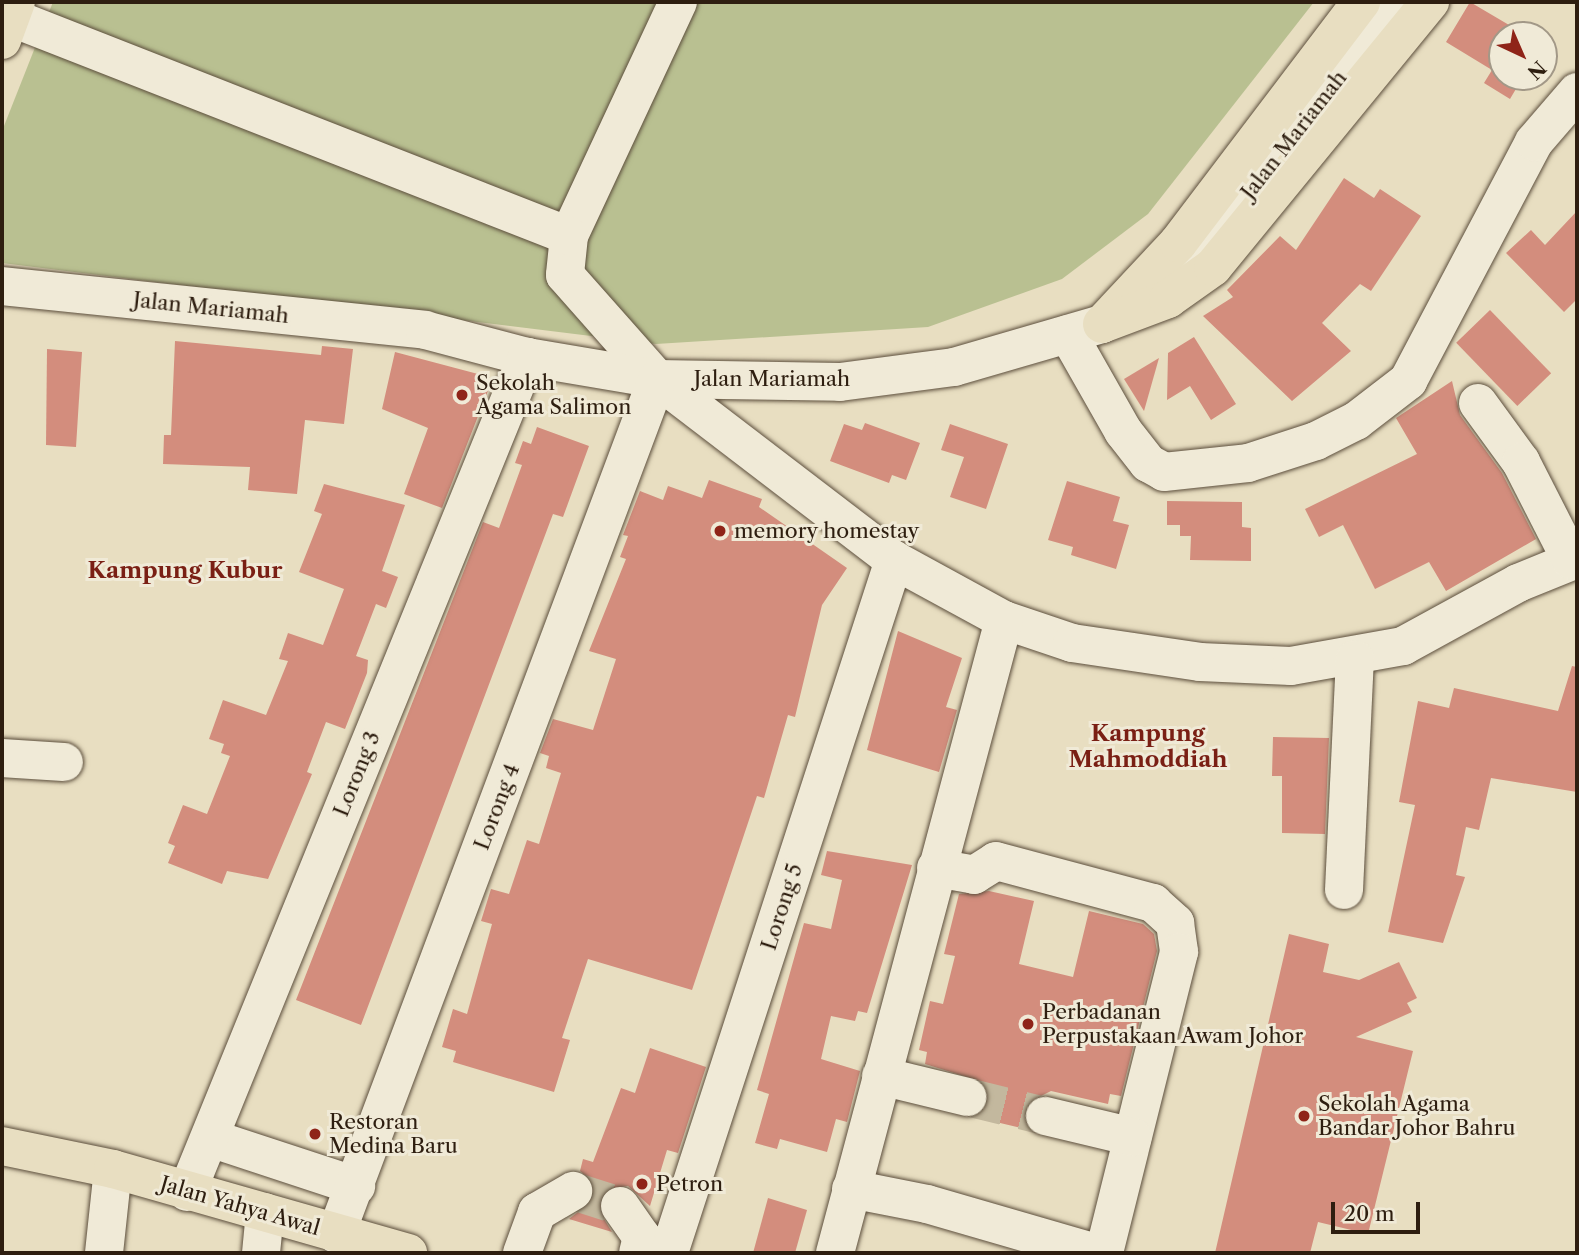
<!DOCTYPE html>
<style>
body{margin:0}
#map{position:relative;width:1579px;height:1255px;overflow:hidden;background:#e8dec1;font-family:"Libre Caslon Text",serif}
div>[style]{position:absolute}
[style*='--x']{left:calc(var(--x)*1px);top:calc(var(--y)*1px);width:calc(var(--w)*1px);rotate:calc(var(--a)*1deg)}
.green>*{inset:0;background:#b9c091}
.building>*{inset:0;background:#d38d7d;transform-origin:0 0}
.minor-tunnel>*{height:38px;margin-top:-19px;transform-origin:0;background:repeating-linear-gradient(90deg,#c3b89e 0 38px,transparent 0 57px)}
.roads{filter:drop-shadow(0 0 2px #5c4e3c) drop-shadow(0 0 2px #5c4e3c)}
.minor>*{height:38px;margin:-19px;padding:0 19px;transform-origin:19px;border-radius:19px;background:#f0ead7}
.major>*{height:38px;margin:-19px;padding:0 19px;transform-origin:19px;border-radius:19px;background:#e8dec1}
.highway>*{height:38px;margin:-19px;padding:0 19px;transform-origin:19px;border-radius:19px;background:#e8dec1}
.dots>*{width:19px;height:19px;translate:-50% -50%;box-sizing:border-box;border:4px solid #f0ead7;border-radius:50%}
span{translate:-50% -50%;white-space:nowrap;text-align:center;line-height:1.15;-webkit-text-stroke:6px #f0ead7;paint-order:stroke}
.street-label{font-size:21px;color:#2e1e10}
.poi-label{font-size:21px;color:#2e1e10}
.left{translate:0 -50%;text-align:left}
.neighbourhood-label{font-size:23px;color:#7a1f14;font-weight:700}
.frame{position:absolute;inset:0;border:4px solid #2e1e10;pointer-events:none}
.north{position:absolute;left:1488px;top:21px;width:70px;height:70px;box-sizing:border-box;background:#f0ead7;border:2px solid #a29887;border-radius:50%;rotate:136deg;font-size:19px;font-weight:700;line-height:28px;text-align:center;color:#2e1e10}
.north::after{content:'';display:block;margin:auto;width:24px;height:32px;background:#8f2418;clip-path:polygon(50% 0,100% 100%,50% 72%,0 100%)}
.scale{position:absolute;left:1331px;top:1202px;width:89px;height:32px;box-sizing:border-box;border:4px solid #2e1e10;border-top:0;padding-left:9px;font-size:21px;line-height:24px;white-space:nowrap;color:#2e1e10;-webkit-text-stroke:5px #f0ead7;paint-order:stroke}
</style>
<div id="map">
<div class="green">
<div style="clip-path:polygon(53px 2px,1314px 2px,1148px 214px,1062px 279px,928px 327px,656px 344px,2px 263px,2px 131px)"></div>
</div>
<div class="building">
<div style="clip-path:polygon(1470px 2px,1526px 35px,1502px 35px,1502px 77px,1523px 77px,1510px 99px,1484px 83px,1492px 70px,1446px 42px)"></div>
<div style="clip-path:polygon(1344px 178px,1374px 198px,1380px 189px,1421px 216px,1371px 291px,1360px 284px,1322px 323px,1351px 351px,1292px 401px,1203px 316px,1233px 297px,1227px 290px,1280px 236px,1296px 250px)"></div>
<div style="clip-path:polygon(1577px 211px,1577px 299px,1564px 312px,1506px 253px,1531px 230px,1545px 245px)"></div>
<div style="left:1490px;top:310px;width:88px;height:47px;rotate:46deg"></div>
<div style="clip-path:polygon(1194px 337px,1236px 404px,1211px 420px,1190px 386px,1167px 400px,1168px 353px)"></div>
<div style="clip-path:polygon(175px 341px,321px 355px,322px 346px,353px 349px,344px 424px,305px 420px,297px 494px,248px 490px,250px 467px,163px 464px,164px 435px,171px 435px)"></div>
<div style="clip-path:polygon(47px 349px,82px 352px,76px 447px,46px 445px)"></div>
<div style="clip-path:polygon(395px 352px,493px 378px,442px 508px,404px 494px,428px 428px,382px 409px)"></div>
<div style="clip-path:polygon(1159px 358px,1144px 411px,1124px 379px)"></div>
<div style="clip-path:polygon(1452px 381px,1460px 415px,1502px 473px,1536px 539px,1446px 591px,1429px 562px,1375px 589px,1343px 525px,1319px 537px,1305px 509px,1417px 454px,1396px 418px)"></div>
<div style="clip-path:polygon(865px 423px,920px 443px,906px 480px,892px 475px,889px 483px,830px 461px,844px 424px,862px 430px)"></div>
<div style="clip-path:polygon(950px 424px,1008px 444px,986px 509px,950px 497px,964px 457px,941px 450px)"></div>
<div style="clip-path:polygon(537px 427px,589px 446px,563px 517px,553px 514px,361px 1025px,296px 1000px,483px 522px,499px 528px,522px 465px,515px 463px,523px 441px,531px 444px)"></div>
<div style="clip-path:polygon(709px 480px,762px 499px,759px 507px,847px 568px,822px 605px,795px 717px,788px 715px,764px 798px,757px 796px,692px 990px,588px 959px,562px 1038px,570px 1040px,554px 1092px,453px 1062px,456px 1051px,442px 1047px,453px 1009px,467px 1014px,492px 924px,481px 921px,491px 889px,509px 894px,527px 840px,539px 844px,561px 773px,546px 768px,549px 756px,540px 753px,553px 719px,593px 730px,616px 659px,589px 651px,626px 559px,620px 557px,628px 536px,623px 535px,640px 491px,663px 500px,668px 486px,702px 498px)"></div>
<div style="clip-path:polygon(1067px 481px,1120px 497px,1113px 521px,1129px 525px,1116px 569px,1071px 555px,1073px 547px,1048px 540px)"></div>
<div style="clip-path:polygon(324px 484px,405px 505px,382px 571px,398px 577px,386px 608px,376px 604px,356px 656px,368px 660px,367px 673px,345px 729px,326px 722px,307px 772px,312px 774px,268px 879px,227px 871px,222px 884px,168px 863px,175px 846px,168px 843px,183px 805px,207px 814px,230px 756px,221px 753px,224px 744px,209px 739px,223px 700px,266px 715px,288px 661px,279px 659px,288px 633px,323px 645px,344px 589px,299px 572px,322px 514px,314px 511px)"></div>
<div style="clip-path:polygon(1167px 501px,1242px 502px,1242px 527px,1251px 528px,1251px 561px,1190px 560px,1191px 536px,1180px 536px,1180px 525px,1167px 525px)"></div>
<div style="clip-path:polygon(898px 631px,962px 658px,946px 707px,957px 710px,939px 772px,867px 750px)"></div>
<div style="clip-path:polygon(1572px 666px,1577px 667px,1577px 792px,1491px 778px,1479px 830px,1466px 827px,1456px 875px,1465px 877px,1443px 943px,1388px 932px,1415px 805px,1399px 802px,1418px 701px,1449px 708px,1454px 688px,1558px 711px)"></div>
<div style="clip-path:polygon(1273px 737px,1329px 738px,1325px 834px,1282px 833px,1282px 776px,1272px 776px)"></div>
<div style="clip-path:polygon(827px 851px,912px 865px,867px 1013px,858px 1011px,855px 1021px,831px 1016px,821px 1059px,860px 1071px,847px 1122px,836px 1119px,827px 1152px,780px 1139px,777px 1149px,755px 1143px,769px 1094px,757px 1090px,804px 923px,831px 929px,842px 880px,821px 875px)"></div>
<div style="clip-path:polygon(989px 891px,1034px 901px,1019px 964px,1073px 977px,1089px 911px,1143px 924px,1154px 934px,1157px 951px,1121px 1096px,1110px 1094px,1108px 1104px,1051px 1091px,1029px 1102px,1024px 1112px,1029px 1130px,975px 1117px,988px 1102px,983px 1082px,925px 1064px,927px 1052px,919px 1050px,930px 1001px,943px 1004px,955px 956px,944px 954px,959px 894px)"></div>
<div style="clip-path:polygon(1289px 934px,1329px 944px,1323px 972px,1359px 980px,1399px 962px,1417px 998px,1407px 1003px,1412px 1012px,1356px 1037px,1413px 1051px,1368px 1234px,1318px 1222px,1310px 1253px,1215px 1253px)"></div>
<div style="clip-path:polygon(650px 1048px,706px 1067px,678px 1153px,667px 1150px,650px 1206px,628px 1186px,607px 1189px,598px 1209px,612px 1232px,569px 1219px,592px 1201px,592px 1181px,580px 1171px,583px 1159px,593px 1162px,621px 1088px,635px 1093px)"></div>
<div style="clip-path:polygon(768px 1198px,807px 1210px,795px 1253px,753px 1253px)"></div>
</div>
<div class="minor-tunnel">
<div style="--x:967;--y:1097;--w:80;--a:13.7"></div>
<div style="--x:573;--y:1191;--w:49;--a:17.7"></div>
</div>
<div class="roads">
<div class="minor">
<div style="--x:678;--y:2;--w:258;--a:115"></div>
<div style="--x:569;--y:236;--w:39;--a:96"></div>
<div style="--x:565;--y:275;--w:139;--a:48.5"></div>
<div style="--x:657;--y:379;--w:298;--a:37.4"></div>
<div style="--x:894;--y:560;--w:125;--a:28.6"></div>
<div style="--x:1004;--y:620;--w:72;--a:18.7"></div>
<div style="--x:1072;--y:643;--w:129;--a:8.4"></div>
<div style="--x:1200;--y:662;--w:91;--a:2.5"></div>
<div style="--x:1291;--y:666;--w:114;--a:-10.1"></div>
<div style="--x:1403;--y:646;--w:131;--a:-28.7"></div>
<div style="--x:1518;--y:583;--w:64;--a:-22.1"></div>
<div style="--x:10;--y:17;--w:600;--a:21.39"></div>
<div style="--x:2;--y:286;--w:425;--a:5.9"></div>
<div style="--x:425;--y:330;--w:106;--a:14.8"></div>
<div style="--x:527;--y:357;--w:132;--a:9.6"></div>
<div style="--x:657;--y:379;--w:183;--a:0.9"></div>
<div style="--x:840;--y:382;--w:115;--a:-7.5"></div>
<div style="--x:954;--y:367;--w:154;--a:-16.2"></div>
<div style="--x:1102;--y:324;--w:92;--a:-35.8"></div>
<div style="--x:1177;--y:270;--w:60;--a:-41.6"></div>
<div style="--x:1222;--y:230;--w:288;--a:-52.3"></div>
<div style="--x:1068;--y:334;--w:112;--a:60.4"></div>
<div style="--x:1123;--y:431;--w:41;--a:52"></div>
<div style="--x:1148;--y:463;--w:18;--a:29"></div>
<div style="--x:1164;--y:472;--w:84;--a:-6.1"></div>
<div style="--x:1248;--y:463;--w:71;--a:-17.9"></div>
<div style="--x:1316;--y:441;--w:45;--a:-26.6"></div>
<div style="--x:1356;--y:421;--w:66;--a:-37.6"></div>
<div style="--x:1408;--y:381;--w:270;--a:-62.2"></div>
<div style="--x:1534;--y:142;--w:66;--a:-49.3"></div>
<div style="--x:1478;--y:403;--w:73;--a:53.9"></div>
<div style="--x:1521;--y:462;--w:110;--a:63"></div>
<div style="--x:2;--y:758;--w:62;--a:3.7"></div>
<div style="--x:936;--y:868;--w:39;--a:10"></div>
<div style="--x:974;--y:875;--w:26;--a:-32"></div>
<div style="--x:996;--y:861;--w:163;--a:15"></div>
<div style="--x:1153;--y:903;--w:30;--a:42"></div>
<div style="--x:1175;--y:923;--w:29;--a:82"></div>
<div style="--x:1179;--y:952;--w:310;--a:104"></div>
<div style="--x:1344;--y:890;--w:231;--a:-87.3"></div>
<div style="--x:881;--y:1076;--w:89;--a:13.7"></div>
<div style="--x:1045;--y:1116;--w:90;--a:13.4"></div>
<div style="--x:210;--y:1138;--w:154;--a:18.2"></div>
<div style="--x:851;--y:1189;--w:77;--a:11.2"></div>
<div style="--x:927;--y:1204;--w:176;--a:16.2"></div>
<div style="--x:187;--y:1192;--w:902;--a:-67.84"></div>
<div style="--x:620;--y:1206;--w:38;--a:55"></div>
<div style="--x:642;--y:1237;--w:16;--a:104"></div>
<div style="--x:336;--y:1234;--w:913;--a:-69.42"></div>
<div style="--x:104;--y:1253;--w:84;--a:-83.9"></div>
<div style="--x:261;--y:1253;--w:41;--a:-84.4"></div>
<div style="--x:522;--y:1253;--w:44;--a:-69.9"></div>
<div style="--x:537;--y:1212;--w:42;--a:-30.3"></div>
<div style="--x:669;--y:1253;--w:729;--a:-72.01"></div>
<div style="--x:835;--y:1253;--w:655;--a:-75.05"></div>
</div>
<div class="major">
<div style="--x:2;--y:40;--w:40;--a:-69.8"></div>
<div style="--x:2;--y:1146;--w:113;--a:11.7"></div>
<div style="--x:113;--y:1169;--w:307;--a:15.9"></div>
</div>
<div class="highway">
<div style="--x:1106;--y:320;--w:105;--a:-46.9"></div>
<div style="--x:1178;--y:243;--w:303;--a:-52.8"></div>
<div style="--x:1102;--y:324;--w:71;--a:-20.7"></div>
<div style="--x:1168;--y:299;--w:55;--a:-35.4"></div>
<div style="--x:1213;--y:267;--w:343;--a:-50.7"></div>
</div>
</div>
<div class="dots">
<div style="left:462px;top:395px;background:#8f2418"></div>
<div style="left:720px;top:531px;background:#8f2418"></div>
<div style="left:1028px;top:1024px;background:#8f2418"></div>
<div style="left:1304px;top:1116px;background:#8f2418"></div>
<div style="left:315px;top:1134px;background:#8f2418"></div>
<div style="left:642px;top:1184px;background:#8f2418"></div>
</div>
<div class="street-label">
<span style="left:1294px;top:135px;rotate:-52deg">Jalan Mariamah</span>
<span style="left:211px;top:308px;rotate:6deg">Jalan Mariamah</span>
<span style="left:772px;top:379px">Jalan Mariamah</span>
<span style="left:357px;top:774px;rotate:-68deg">Lorong 3</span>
<span style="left:497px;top:807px;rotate:-69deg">Lorong 4</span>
<span style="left:782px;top:907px;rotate:-72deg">Lorong 5</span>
<span style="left:240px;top:1206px;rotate:16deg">Jalan Yahya Awal</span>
</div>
<div class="poi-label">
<span class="left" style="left:476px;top:395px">Sekolah<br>Agama Salimon</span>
<span class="left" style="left:734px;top:531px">memory homestay</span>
<span class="left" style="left:1042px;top:1024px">Perbadanan<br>Perpustakaan Awam Johor</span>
<span class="left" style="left:1318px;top:1116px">Sekolah Agama<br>Bandar Johor Bahru</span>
<span class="left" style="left:329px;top:1134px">Restoran<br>Medina Baru</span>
<span class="left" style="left:656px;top:1184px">Petron</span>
</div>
<div class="neighbourhood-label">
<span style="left:185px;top:570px">Kampung Kubur</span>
<span style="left:1148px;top:746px">Kampung<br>Mahmoddiah</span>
</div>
<div class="frame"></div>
<div class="north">N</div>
<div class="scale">20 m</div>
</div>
